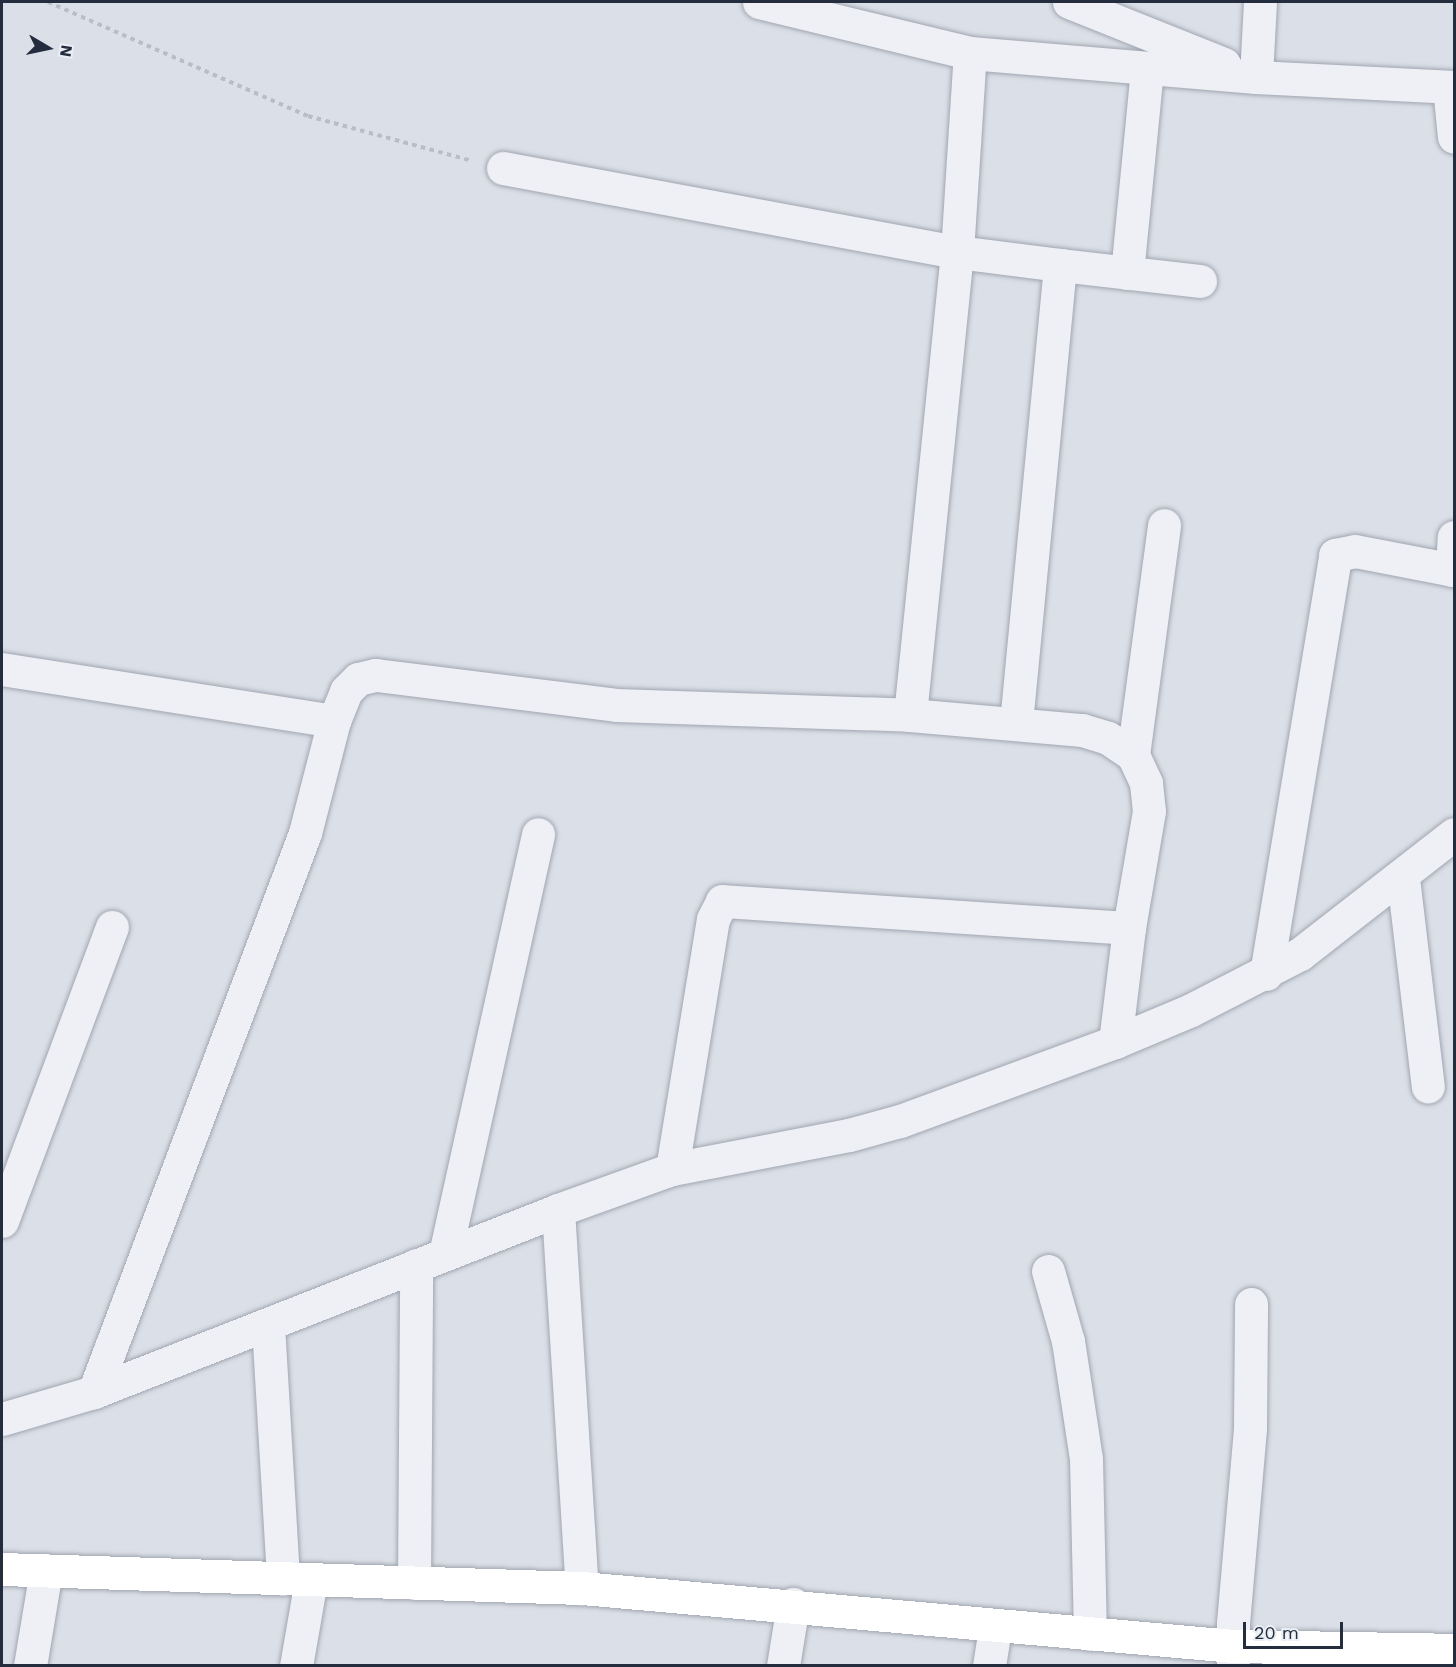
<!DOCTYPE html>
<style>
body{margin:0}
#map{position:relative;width:1456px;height:1667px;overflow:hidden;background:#dbdfe7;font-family:"Work Sans",sans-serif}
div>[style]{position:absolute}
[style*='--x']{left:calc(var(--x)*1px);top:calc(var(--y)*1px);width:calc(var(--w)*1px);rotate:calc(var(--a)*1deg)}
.path>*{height:4px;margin-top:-2px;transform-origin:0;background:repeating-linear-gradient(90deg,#b9bdc5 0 4.5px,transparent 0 9px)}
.roads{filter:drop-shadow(0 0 2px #a0a6b1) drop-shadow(0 0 2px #a0a6b1)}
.minor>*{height:33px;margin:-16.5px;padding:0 16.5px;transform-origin:16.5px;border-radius:16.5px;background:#eef0f5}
.major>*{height:33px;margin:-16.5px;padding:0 16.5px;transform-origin:16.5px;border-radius:16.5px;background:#fff}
span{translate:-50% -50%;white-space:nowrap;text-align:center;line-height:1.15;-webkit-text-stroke:6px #eaeef5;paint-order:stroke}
.frame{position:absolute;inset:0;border:3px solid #242d3e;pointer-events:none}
.north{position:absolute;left:18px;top:18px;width:60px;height:60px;-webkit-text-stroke:4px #eaeef5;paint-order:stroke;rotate:99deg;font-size:16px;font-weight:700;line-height:24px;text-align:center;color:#242d3e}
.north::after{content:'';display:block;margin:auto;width:21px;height:27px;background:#242d3e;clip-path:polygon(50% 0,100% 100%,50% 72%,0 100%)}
.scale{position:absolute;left:1243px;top:1622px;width:100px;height:27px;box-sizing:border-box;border:3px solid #242d3e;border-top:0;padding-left:8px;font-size:18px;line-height:21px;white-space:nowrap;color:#242d3e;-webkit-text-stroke:4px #eaeef5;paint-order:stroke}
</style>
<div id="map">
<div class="path">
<div style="--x:48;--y:2;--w:284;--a:23.7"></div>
<div style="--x:308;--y:116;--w:171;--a:15.3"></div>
</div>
<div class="roads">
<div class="minor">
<div style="--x:759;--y:2;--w:217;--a:13.6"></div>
<div style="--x:970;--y:53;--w:287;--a:4.8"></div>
<div style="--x:1069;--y:2;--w:167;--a:21.8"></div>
<div style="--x:1260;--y:2;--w:75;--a:93.1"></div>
<div style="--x:1256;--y:77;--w:198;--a:2.9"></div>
<div style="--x:1449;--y:87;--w:50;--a:84.3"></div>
<div style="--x:503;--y:168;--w:462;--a:10.5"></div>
<div style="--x:957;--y:252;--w:104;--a:7.2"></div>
<div style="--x:1127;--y:273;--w:206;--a:-84.4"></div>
<div style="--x:1452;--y:570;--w:33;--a:-87"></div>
<div style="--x:2;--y:669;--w:336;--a:8.9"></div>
<div style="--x:910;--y:715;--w:465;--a:-84.2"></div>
<div style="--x:957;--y:252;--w:199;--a:-86.3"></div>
<div style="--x:1016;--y:723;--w:460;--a:-84.5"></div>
<div style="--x:1060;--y:265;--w:141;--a:6.5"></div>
<div style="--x:1133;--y:755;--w:232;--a:-82.3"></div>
<div style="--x:1403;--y:878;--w:210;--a:83.2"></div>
<div style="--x:1266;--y:974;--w:425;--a:-80.6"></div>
<div style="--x:1335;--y:555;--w:20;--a:-11"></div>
<div style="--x:1355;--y:551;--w:101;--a:10.9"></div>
<div style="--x:672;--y:1169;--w:253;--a:-80.7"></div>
<div style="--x:713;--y:919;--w:20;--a:-63"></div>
<div style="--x:722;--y:901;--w:408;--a:3.8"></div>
<div style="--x:558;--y:1210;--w:379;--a:86.4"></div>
<div style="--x:2;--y:1221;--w:314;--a:-69.5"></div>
<div style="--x:445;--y:1254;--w:430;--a:-77.5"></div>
<div style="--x:1048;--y:1271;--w:73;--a:74.1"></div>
<div style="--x:1068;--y:1341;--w:119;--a:81.3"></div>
<div style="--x:1086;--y:1459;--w:175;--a:88.7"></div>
<div style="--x:268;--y:1325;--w:254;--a:86.6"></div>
<div style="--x:94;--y:1392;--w:597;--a:-69.32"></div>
<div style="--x:305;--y:833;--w:116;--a:-75.5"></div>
<div style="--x:334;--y:721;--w:32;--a:-68"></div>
<div style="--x:346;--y:691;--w:17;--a:-45"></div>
<div style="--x:358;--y:679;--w:18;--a:-13"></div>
<div style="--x:376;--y:675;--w:242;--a:7.1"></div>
<div style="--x:616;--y:705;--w:294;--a:1.9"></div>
<div style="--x:910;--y:715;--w:173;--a:5"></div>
<div style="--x:1082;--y:730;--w:27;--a:17"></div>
<div style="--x:1108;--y:738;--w:30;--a:34"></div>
<div style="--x:1133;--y:755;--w:31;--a:65"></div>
<div style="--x:1146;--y:783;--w:28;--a:84"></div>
<div style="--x:1149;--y:811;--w:119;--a:99.7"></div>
<div style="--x:1129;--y:928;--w:115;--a:97"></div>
<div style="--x:2;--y:1419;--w:96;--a:-16.4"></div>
<div style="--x:94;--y:1392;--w:498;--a:-21.4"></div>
<div style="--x:558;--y:1210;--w:121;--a:-19.8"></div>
<div style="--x:672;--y:1169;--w:180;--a:-10.9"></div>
<div style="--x:849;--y:1135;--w:53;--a:-15.4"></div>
<div style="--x:900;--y:1121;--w:229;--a:-20.2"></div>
<div style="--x:1115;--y:1042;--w:82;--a:-22.8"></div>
<div style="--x:1191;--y:1010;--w:123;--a:-27.2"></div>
<div style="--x:1300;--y:954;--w:195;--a:-37.9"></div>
<div style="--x:414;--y:1583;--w:318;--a:-89.6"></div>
<div style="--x:30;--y:1666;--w:97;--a:-80.5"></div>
<div style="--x:296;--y:1666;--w:87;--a:-80.1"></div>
<div style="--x:783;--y:1666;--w:63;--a:-80.8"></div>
<div style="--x:989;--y:1666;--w:39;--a:-81"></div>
<div style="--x:1233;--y:1666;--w:43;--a:-90"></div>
<div style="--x:1233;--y:1623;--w:196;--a:-85"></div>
<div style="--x:1250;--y:1428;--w:124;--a:-89.5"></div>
</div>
<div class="major">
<div style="--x:2;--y:1569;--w:580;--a:1.88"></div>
<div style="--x:582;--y:1588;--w:654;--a:5.09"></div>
<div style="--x:1233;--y:1646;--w:221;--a:1"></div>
</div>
</div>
<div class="frame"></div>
<div class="north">N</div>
<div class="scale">20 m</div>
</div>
